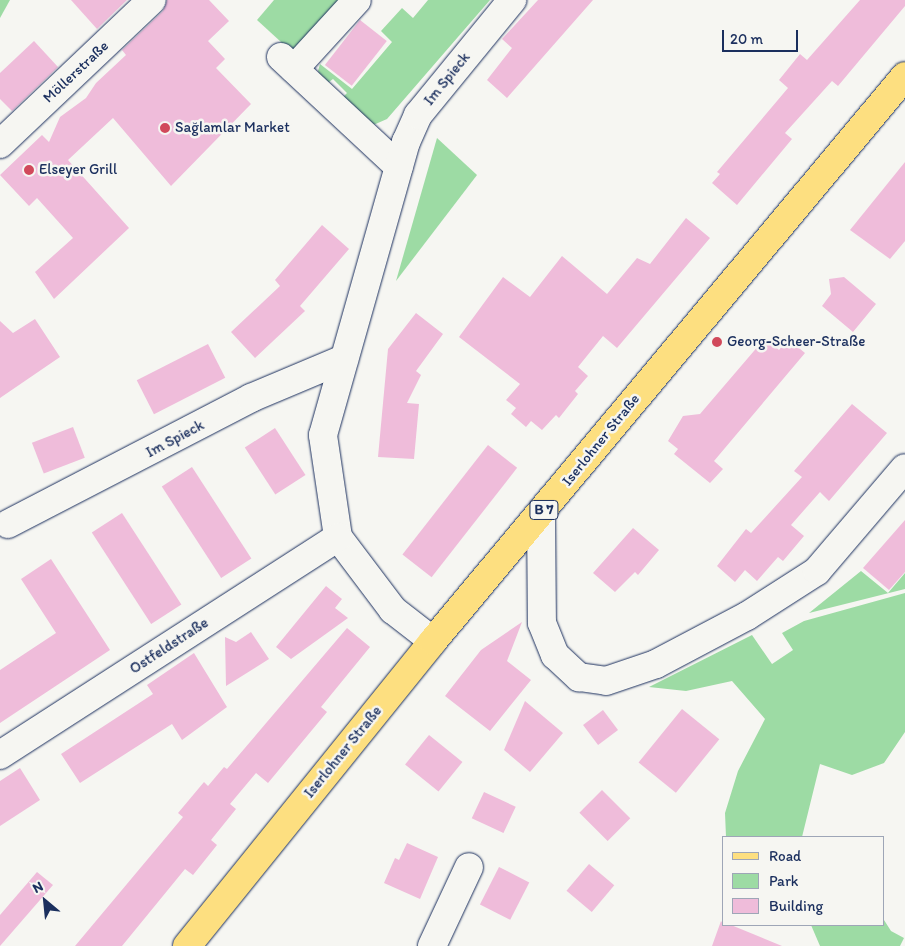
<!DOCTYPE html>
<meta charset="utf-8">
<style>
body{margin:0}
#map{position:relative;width:905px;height:946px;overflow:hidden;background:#f6f6f2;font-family:Itim,sans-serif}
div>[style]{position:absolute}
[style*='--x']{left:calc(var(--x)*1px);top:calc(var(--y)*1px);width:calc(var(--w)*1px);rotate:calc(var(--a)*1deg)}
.green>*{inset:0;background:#9ddba4}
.building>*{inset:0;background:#efbcda;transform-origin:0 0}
.roads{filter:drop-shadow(0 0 1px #1b2f5e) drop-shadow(0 0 1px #1b2f5e)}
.minor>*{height:28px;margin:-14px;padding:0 14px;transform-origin:14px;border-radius:14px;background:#f6f6f2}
.major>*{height:28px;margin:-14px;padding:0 14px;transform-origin:14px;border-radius:14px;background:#fddf80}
.dots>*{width:14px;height:14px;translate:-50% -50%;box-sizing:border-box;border:2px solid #f6f6f2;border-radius:50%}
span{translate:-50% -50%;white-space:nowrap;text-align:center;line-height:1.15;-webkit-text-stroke:5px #f6f6f2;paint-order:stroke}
.shield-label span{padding:1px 4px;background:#f6f6f2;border:1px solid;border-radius:4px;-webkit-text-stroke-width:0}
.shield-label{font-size:14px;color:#1b2f5e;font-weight:700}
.street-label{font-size:15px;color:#1b2f5e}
.poi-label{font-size:15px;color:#1b2f5e}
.left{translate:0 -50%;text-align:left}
.legend{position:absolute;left:722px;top:836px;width:162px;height:90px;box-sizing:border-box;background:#f6f6f2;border:1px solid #9ea6b7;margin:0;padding:6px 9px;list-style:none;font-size:15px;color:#1b2f5e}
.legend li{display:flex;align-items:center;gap:10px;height:25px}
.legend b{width:25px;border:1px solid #9ea6b7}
.north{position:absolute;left:20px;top:876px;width:50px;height:50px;-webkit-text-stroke:4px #f6f6f2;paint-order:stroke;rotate:332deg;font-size:14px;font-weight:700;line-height:20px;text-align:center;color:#1b2f5e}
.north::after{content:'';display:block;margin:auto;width:18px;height:22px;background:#1b2f5e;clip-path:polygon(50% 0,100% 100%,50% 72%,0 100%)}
.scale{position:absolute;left:722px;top:30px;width:76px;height:22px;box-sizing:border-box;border:2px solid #1b2f5e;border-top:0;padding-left:6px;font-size:15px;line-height:18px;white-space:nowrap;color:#1b2f5e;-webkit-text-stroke:4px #f6f6f2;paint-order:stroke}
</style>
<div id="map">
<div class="green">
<div style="clip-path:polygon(0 0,10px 0,0 18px)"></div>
<div style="clip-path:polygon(274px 0,344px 0,293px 53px,257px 20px)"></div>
<div style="clip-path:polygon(428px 0,490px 0,387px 119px,371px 126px,340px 100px,347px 93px,333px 79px,325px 85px,318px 71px,320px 64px,352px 89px,392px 42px,381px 31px,402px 8px,413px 18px)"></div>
<div style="clip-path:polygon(437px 138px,477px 175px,396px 281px)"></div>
<div style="clip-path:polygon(861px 571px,888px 593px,905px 573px,905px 589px,809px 613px)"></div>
<div style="clip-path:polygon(905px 593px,905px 732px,884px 763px,852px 775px,820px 764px,802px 837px,726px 837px,725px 813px,738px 771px,765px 719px,732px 681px,686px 691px,649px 687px,752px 635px,772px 664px,793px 650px,782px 633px,804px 621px)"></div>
<div style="clip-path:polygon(884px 920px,891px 931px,904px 938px,900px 946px,820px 946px,811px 925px,884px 925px)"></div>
</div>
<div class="building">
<div style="clip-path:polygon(71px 0,127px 0,97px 29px)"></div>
<div style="clip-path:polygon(167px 0,209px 0,229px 21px,208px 41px,225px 59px,216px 68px,251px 104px,171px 186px,113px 118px,68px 160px,129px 228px,54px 299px,35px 272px,73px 238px,37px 198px,29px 206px,0 175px,42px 135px,49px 142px,60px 117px,86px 98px,96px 83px,126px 55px,122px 50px,163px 11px)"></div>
<div style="clip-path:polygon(538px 0,593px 0,507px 98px,487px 80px,512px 48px,502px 39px)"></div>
<div style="clip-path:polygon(860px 0,905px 0,905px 6px,838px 86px,832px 81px,785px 133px,792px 139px,737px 205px,712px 183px,720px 174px,717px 172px,788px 88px,779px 80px,800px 54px,807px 60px)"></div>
<div style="left:360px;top:20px;width:34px;height:57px;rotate:38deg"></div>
<div style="clip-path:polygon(34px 41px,58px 67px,12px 111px,0 99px,0 73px)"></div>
<div style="clip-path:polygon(905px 162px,905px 241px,890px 259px,850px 230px)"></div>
<div style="clip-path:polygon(686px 218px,710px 238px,617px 348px,603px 336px,578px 367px,588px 376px,575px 391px,578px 394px,559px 418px,556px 415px,542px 430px,531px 421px,526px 427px,511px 414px,516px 408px,506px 400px,520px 384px,459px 337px,503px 277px,530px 297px,562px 256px,607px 294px,637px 258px,650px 264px)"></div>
<div style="clip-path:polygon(322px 225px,349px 249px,300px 306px,305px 311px,255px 358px,231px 332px,280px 286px,275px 280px)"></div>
<div style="clip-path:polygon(844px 277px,876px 304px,853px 332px,822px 306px,831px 294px,829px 279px)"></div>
<div style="clip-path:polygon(416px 313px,443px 334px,416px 371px,421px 375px,407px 403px,419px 404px,414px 459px,378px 457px,388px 349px)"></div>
<div style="clip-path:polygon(35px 319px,60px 357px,0 398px,0 321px,13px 333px)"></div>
<div style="clip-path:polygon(765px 338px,779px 350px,788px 339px,805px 353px,714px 461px,723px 469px,710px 483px,674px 454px,678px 449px,668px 441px,683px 416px,700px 414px)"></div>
<div style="left:208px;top:344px;width:38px;height:80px;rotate:63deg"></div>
<div style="clip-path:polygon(852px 404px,887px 433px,829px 501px,820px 492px,791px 525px,804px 536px,783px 561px,778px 557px,757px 581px,745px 570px,735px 582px,717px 566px,746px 529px,751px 533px,802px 477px,794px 471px)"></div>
<div style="left:73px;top:427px;width:33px;height:44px;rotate:69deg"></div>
<div style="left:275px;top:428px;width:56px;height:36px;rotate:57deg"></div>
<div style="left:488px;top:445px;width:37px;height:139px;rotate:38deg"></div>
<div style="left:192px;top:467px;width:109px;height:36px;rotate:57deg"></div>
<div style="left:122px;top:513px;width:109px;height:36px;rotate:57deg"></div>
<div style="clip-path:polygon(905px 520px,905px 572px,889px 590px,863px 568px)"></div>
<div style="clip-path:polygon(633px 528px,659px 550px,638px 575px,635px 572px,615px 592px,593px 573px)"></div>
<div style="clip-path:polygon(51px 559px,110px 650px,0 723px,0 670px,56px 633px,21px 579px)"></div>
<div style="clip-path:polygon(326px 586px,342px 599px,335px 608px,348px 618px,291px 659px,276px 647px)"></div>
<div style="clip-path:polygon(522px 622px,507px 661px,531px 680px,490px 731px,445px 696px,481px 650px)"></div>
<div style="clip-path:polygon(347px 628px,370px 647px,321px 707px,327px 712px,268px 783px,256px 773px,230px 804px,236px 809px,211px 840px,217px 845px,193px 875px,185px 869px,122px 946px,75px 946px,183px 817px,178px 813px,204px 782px,208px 786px,224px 767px,227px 769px)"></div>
<div style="clip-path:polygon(251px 632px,269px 659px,226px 686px,225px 637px,236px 642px)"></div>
<div style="clip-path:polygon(194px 653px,227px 707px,182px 740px,172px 724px,80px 783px,61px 754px,153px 694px,147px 685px)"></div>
<div style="clip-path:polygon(525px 701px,563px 733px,530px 772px,504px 750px)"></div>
<div style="left:682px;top:709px;width:48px;height:69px;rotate:39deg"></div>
<div style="left:603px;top:710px;width:25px;height:25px;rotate:53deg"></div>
<div style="left:429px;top:735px;width:43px;height:38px;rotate:39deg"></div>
<div style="clip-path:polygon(20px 768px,40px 800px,0 826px,0 781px)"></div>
<div style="left:602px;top:790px;width:40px;height:32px;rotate:45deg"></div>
<div style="left:484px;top:792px;width:35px;height:29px;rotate:25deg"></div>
<div style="clip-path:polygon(407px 843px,438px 857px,420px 899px,384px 883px,395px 858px,399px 860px)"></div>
<div style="left:589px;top:864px;width:33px;height:35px;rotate:40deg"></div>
<div style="left:499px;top:867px;width:34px;height:42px;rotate:27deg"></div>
<div style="clip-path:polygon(37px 872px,53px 885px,0 946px,0 915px)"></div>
<div style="clip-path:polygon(721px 921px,724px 925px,731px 925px,782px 946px,712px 946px)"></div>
</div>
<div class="roads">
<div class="minor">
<div style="--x:281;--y:57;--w:161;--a:43"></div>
<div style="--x:294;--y:69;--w:93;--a:-47.6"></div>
<div style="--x:0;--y:144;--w:209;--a:-43.5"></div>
<div style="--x:541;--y:515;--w:108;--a:89.5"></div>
<div style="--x:542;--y:623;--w:35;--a:68"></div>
<div style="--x:555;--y:655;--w:33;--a:43"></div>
<div style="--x:579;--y:677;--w:27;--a:8"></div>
<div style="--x:606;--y:681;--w:53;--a:-18.8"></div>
<div style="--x:656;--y:664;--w:103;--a:-27.8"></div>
<div style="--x:747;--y:616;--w:83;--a:-32.7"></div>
<div style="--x:817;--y:571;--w:135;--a:-49.5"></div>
<div style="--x:8;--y:524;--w:274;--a:-27.4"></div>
<div style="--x:251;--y:398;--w:101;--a:-22.8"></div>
<div style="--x:433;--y:641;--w:51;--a:-142.2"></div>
<div style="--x:393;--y:610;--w:91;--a:-127"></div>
<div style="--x:338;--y:537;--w:103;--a:-98.4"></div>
<div style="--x:323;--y:435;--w:305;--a:-74.2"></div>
<div style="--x:406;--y:142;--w:30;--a:-66"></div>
<div style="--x:418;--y:115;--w:149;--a:-50.7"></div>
<div style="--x:0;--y:755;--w:402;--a:-32.8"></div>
<div style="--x:432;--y:946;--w:87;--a:-64.9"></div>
</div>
<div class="major">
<div style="--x:187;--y:946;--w:392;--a:-51.1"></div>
<div style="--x:433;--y:641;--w:736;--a:-50.12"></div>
</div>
</div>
<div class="dots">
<div style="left:165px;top:128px;background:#d1495b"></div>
<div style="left:29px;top:170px;background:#d1495b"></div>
<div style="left:717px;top:342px;background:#d1495b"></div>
</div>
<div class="shield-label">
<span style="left:544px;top:510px">B 7</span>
</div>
<div class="street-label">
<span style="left:76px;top:72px;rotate:-43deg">Möllerstraße</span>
<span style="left:447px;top:79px;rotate:-51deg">Im Spieck</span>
<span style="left:175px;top:439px;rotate:-28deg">Im Spieck</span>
<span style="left:601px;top:440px;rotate:-51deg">Iserlohner Straße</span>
<span style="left:169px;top:646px;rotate:-33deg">Ostfeldstraße</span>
<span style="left:343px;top:752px;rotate:-51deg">Iserlohner Straße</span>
</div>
<div class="poi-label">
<span class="left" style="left:175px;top:128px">Sağlamlar Market</span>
<span class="left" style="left:39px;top:170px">Elseyer Grill</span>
<span class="left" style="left:727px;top:342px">Georg-Scheer-Straße</span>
</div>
<ul class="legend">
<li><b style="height:6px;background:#fddf80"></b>Road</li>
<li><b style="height:14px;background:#9ddba4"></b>Park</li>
<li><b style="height:14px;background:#efbcda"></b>Building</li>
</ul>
<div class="north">N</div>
<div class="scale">20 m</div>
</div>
